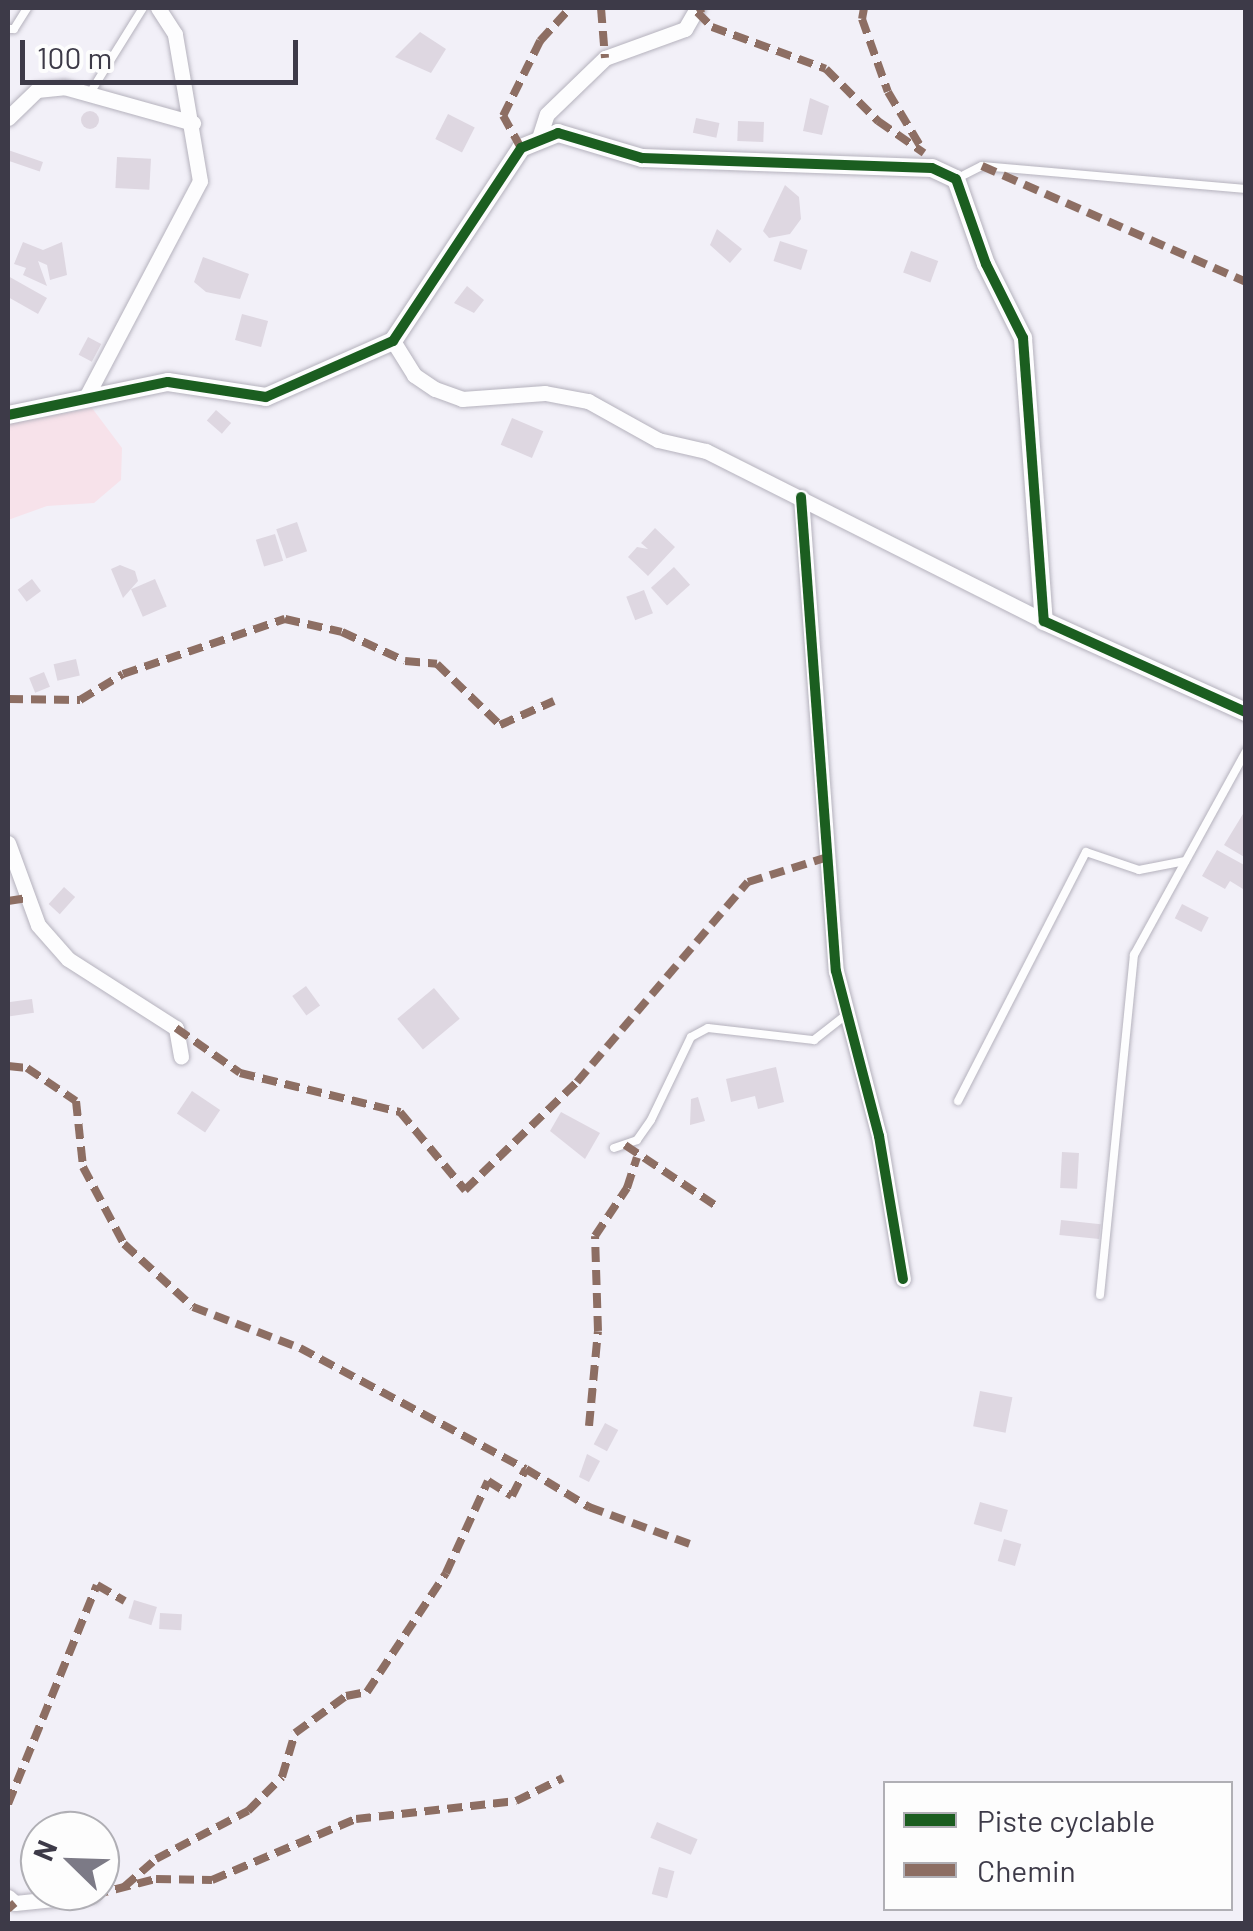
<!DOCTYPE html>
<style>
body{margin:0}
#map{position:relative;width:1253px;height:1931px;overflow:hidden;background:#f2f0f8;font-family:Barlow,sans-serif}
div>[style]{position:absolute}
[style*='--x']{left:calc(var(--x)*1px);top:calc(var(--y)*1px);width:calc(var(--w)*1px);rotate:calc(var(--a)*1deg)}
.green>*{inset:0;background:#f7e2ea}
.building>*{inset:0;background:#ded7e1;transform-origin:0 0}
.round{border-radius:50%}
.roads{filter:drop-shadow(0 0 2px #b5b2bd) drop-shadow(0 0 2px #b5b2bd)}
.service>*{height:8px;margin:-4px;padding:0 4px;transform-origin:4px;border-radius:4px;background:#fdfdfe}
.minor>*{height:15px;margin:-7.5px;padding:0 7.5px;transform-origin:7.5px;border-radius:7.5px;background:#fdfdfe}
.tertiary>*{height:18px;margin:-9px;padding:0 9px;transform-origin:9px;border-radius:9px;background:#fdfdfe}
.quiet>*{height:8px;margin-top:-4px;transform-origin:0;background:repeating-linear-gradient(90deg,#8d6e63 0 15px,transparent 0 23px)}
.cycleway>*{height:10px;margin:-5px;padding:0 5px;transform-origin:5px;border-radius:5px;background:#1b5e20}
span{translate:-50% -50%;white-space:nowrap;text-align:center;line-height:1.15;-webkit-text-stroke:9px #fdfdfd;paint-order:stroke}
.frame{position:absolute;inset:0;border:10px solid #3d3a48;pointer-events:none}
.legend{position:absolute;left:883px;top:1781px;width:350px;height:130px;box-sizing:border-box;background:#fdfdfd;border:2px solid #b0afb5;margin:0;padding:12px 18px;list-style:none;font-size:30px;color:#3d3a48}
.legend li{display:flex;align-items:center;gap:20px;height:50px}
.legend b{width:50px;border:2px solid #b0afb5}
.north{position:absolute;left:20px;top:1811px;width:100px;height:100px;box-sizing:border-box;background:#fdfdfd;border:2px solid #b0afb5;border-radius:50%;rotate:293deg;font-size:28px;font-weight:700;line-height:40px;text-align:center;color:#3d3a48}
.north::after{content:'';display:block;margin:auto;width:35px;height:45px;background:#7c7a86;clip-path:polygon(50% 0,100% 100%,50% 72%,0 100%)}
.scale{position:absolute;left:20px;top:40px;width:278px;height:45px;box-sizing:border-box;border:5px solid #3d3a48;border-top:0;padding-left:12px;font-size:30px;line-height:35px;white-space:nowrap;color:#3d3a48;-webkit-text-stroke:8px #fdfdfd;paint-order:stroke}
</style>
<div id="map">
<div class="green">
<div style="clip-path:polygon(92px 408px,122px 448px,121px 480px,94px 503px,47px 506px,8px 520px,8px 424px)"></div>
</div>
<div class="building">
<div style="clip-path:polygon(420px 32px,446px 49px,431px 73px,395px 57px)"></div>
<div style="clip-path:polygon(810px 98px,829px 106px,822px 135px,803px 131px)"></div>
<div class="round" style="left:81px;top:111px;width:18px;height:18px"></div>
<div style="left:448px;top:114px;width:30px;height:28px;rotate:27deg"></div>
<div style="left:696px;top:118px;width:24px;height:15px;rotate:12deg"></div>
<div style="left:738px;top:121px;width:26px;height:20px;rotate:2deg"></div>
<div style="left:8px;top:150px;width:37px;height:10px;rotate:19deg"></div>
<div style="left:117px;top:157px;width:34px;height:31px;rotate:3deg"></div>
<div style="clip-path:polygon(785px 185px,799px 197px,801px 219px,790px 234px,769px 238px,763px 231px)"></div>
<div style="clip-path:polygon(717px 229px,742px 249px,730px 263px,710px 245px)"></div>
<div style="left:780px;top:241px;width:29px;height:21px;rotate:18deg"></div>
<div style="clip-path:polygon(23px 242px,43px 250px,62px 242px,67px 275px,50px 280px,47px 265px,38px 261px,47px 286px,23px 275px,26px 268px,14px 264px)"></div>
<div style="left:911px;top:251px;width:29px;height:23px;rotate:20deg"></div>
<div style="clip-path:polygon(203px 257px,249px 274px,240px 299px,206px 292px,194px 282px)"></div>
<div style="clip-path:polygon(8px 276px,47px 298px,38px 314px,8px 297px)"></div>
<div style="clip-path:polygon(467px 286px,484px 300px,474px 313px,454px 303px)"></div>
<div style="left:242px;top:314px;width:27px;height:27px;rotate:15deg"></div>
<div style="left:88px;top:337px;width:15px;height:20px;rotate:28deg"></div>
<div style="left:216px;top:410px;width:20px;height:14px;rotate:41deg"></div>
<div style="left:512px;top:418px;width:34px;height:29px;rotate:23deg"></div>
<div style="left:297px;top:522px;width:31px;height:22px;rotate:71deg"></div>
<div style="clip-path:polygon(655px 528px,675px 547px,648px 576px,628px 557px,637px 547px,648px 549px,641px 543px)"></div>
<div style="left:275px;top:534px;width:28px;height:20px;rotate:73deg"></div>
<div style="clip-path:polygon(120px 565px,135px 571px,138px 581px,123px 598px,111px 569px)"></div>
<div style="left:674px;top:567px;width:24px;height:31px;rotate:48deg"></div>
<div style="left:32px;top:579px;width:15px;height:18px;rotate:53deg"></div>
<div style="left:155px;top:579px;width:30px;height:26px;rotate:67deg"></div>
<div style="left:644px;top:590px;width:25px;height:19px;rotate:69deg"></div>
<div style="left:76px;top:659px;width:17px;height:23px;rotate:77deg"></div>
<div style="left:44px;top:672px;width:16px;height:16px;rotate:68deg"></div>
<div style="clip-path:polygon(1246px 809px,1246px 858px,1224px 845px)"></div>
<div style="clip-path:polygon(1217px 850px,1246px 866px,1243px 889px,1230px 881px,1225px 889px,1202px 876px)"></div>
<div style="left:64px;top:887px;width:15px;height:23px;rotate:42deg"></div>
<div style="left:1182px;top:904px;width:30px;height:16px;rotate:27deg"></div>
<div style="left:306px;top:986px;width:24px;height:17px;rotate:54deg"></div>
<div style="left:434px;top:988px;width:40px;height:48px;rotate:50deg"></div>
<div style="left:32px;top:999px;width:14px;height:24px;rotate:82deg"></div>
<div style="clip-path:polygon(776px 1067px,784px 1102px,758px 1109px,755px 1096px,731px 1102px,726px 1079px)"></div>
<div style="left:192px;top:1091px;width:34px;height:27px;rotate:34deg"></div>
<div style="clip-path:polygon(698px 1097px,705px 1121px,690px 1125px,691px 1099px)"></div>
<div style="clip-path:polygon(561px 1112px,600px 1133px,585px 1159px,550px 1131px)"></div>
<div style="left:1062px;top:1152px;width:17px;height:36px;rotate:3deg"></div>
<div style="left:1061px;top:1220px;width:40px;height:15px;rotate:6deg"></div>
<div style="left:980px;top:1391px;width:33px;height:36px;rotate:11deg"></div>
<div style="left:605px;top:1423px;width:15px;height:24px;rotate:28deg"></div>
<div style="clip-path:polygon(587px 1454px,600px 1461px,589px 1482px,579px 1477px)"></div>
<div style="left:980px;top:1502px;width:29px;height:23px;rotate:16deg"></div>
<div style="left:1004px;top:1539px;width:18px;height:23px;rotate:16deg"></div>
<div style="left:134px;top:1600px;width:24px;height:19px;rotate:17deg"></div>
<div style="left:160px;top:1613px;width:22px;height:16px;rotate:3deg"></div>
<div style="left:657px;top:1822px;width:44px;height:17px;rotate:23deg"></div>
<div style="left:659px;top:1867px;width:16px;height:28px;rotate:15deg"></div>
</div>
<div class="roads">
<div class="service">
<div style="--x:8;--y:29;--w:6;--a:0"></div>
<div style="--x:14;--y:29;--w:25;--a:-58"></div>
<div style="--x:90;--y:93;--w:100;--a:-58.1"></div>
<div style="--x:956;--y:179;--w:29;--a:-27"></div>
<div style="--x:982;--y:166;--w:265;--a:5"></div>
<div style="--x:958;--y:1101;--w:280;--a:-62.8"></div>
<div style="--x:1086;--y:852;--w:56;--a:18.8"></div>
<div style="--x:1139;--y:870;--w:47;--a:-11.1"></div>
<div style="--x:614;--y:1148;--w:24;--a:-19"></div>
<div style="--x:637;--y:1140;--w:24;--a:-55"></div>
<div style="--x:651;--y:1120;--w:92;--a:-64.3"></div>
<div style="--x:691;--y:1037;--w:19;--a:-28"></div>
<div style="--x:708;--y:1028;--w:107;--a:6.5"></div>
<div style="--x:814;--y:1040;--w:42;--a:-38.2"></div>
<div style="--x:1100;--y:1295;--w:342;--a:-84.3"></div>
<div style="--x:1134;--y:955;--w:233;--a:-61.2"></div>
</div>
<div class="minor">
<div style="--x:8;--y:118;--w:40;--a:-44"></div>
<div style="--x:37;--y:90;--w:27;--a:-6"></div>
<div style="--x:64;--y:87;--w:134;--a:15.6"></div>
<div style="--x:538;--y:141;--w:28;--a:-72"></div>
<div style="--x:547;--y:114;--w:81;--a:-44"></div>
<div style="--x:605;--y:58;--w:85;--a:-19.9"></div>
<div style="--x:685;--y:29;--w:24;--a:-60"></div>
<div style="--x:393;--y:341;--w:40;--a:58"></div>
<div style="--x:414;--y:375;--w:25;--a:34"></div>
<div style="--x:435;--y:389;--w:29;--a:20"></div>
<div style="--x:462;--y:399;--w:83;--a:-4.1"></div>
<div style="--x:545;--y:393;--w:44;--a:10.5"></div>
<div style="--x:588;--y:401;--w:80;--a:29.1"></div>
<div style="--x:658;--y:440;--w:49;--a:12.9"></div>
<div style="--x:706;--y:451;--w:378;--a:26.7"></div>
<div style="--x:85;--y:399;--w:246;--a:-62.2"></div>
<div style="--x:200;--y:181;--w:149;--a:-99.7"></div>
<div style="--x:175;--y:34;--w:31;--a:-123"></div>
<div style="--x:801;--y:497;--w:475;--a:85.8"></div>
<div style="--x:836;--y:971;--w:171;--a:75.4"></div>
<div style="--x:879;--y:1136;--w:145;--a:80.5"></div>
<div style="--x:8;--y:843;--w:87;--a:69.9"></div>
<div style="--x:38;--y:925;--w:45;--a:48.6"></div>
<div style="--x:68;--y:959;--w:128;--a:32.6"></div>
<div style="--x:176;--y:1028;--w:29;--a:80"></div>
<div style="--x:8;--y:1897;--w:9;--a:41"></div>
<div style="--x:15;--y:1903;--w:78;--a:-5.9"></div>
</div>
<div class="tertiary">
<div style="--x:8;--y:415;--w:163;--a:-11.7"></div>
<div style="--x:168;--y:382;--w:99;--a:8.7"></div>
<div style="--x:266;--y:397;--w:139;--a:-23.8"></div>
<div style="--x:393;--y:341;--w:232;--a:-56.4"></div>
<div style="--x:521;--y:148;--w:40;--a:-22"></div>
<div style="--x:558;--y:133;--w:88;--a:16.6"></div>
<div style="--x:642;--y:158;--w:290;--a:2"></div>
<div style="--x:932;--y:168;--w:26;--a:25"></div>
<div style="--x:956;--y:179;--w:90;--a:70.6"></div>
<div style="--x:986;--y:264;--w:83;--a:63.4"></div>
<div style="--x:1023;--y:338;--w:284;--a:85.8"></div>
<div style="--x:1044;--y:621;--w:222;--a:24.3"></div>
</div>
</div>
<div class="quiet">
<div style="--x:601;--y:8;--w:50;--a:85.4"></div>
<div style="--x:703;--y:8;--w:7;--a:146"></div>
<div style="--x:697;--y:12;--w:21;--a:45"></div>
<div style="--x:712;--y:27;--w:121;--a:20.2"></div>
<div style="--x:826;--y:69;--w:74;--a:45"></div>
<div style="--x:878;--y:121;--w:56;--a:34.8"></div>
<div style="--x:864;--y:8;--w:11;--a:100"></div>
<div style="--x:862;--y:19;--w:77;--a:70.4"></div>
<div style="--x:888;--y:92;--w:61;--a:59.2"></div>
<div style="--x:521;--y:148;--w:37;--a:-119"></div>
<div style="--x:503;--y:116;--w:84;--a:-63.7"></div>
<div style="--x:540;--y:41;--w:45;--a:-47.7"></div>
<div style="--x:982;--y:166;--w:288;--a:23.7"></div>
<div style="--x:8;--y:699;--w:72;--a:0.8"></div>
<div style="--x:80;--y:700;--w:50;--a:-31.2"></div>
<div style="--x:123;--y:674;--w:171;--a:-18.8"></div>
<div style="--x:285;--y:619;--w:58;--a:12.8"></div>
<div style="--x:342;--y:632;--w:69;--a:24.7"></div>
<div style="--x:405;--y:661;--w:32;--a:5"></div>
<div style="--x:437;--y:664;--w:88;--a:44.1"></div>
<div style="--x:500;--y:725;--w:59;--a:-24"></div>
<div style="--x:8;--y:901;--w:18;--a:-9"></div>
<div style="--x:176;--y:1028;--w:78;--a:35.1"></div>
<div style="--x:240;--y:1073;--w:165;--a:13.7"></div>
<div style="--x:400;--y:1112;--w:102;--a:50.2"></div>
<div style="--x:465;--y:1190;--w:156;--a:-44"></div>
<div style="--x:577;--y:1082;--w:263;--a:-49.5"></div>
<div style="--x:748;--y:882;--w:84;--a:-17.4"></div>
<div style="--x:8;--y:1066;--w:19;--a:6"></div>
<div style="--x:27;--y:1068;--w:59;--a:34"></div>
<div style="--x:76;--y:1101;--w:66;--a:83.9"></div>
<div style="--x:83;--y:1167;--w:87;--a:62"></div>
<div style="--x:124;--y:1244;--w:93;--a:42.4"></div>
<div style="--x:193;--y:1307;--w:115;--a:21"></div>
<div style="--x:300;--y:1348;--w:256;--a:28.2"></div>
<div style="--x:625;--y:1145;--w:110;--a:33.8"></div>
<div style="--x:589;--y:1426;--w:95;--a:-84.6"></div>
<div style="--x:598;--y:1331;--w:95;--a:-91.8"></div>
<div style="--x:595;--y:1236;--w:58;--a:-56.3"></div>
<div style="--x:627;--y:1188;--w:32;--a:-72"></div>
<div style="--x:8;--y:1804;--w:236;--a:-67.9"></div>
<div style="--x:97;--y:1585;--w:32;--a:30"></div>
<div style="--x:124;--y:1887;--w:43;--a:-41.2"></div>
<div style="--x:156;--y:1859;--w:104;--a:-27.6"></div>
<div style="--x:248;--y:1811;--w:48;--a:-45"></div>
<div style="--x:282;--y:1777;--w:46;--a:-73.5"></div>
<div style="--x:295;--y:1733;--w:63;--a:-36"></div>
<div style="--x:346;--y:1696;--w:21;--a:-11"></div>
<div style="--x:367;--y:1692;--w:143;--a:-56.4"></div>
<div style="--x:446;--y:1573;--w:101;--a:-65.5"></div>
<div style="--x:488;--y:1481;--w:28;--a:32"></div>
<div style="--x:512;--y:1496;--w:30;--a:-63"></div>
<div style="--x:526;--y:1469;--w:74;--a:31.1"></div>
<div style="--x:589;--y:1507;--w:111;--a:20.1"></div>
<div style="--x:93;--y:1895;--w:65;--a:-14.3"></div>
<div style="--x:156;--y:1879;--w:56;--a:1"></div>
<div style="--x:212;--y:1880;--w:156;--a:-23"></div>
<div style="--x:356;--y:1819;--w:161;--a:-6.4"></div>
<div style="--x:516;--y:1801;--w:52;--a:-26.1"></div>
<div style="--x:8;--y:1909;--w:9;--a:-41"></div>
</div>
<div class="cycleway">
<div style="--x:8;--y:415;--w:163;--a:-11.7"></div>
<div style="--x:168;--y:382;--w:99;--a:8.7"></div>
<div style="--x:266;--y:397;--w:139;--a:-23.8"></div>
<div style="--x:393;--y:341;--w:232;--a:-56.4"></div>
<div style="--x:521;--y:148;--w:40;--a:-22"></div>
<div style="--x:558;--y:133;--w:88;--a:16.6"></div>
<div style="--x:642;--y:158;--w:290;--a:2"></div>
<div style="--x:932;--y:168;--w:26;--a:25"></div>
<div style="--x:956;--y:179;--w:90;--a:70.6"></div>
<div style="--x:986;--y:264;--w:83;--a:63.4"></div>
<div style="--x:1023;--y:338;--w:284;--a:85.8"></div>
<div style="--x:1044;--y:621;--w:222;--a:24.3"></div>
<div style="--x:801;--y:497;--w:475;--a:85.8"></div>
<div style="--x:836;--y:971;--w:171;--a:75.4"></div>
<div style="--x:879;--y:1136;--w:145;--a:80.5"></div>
</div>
<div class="frame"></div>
<ul class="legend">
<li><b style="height:12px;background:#1b5e20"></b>Piste cyclable</li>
<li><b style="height:12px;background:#8d6e63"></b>Chemin</li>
</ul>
<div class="north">N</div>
<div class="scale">100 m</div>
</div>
